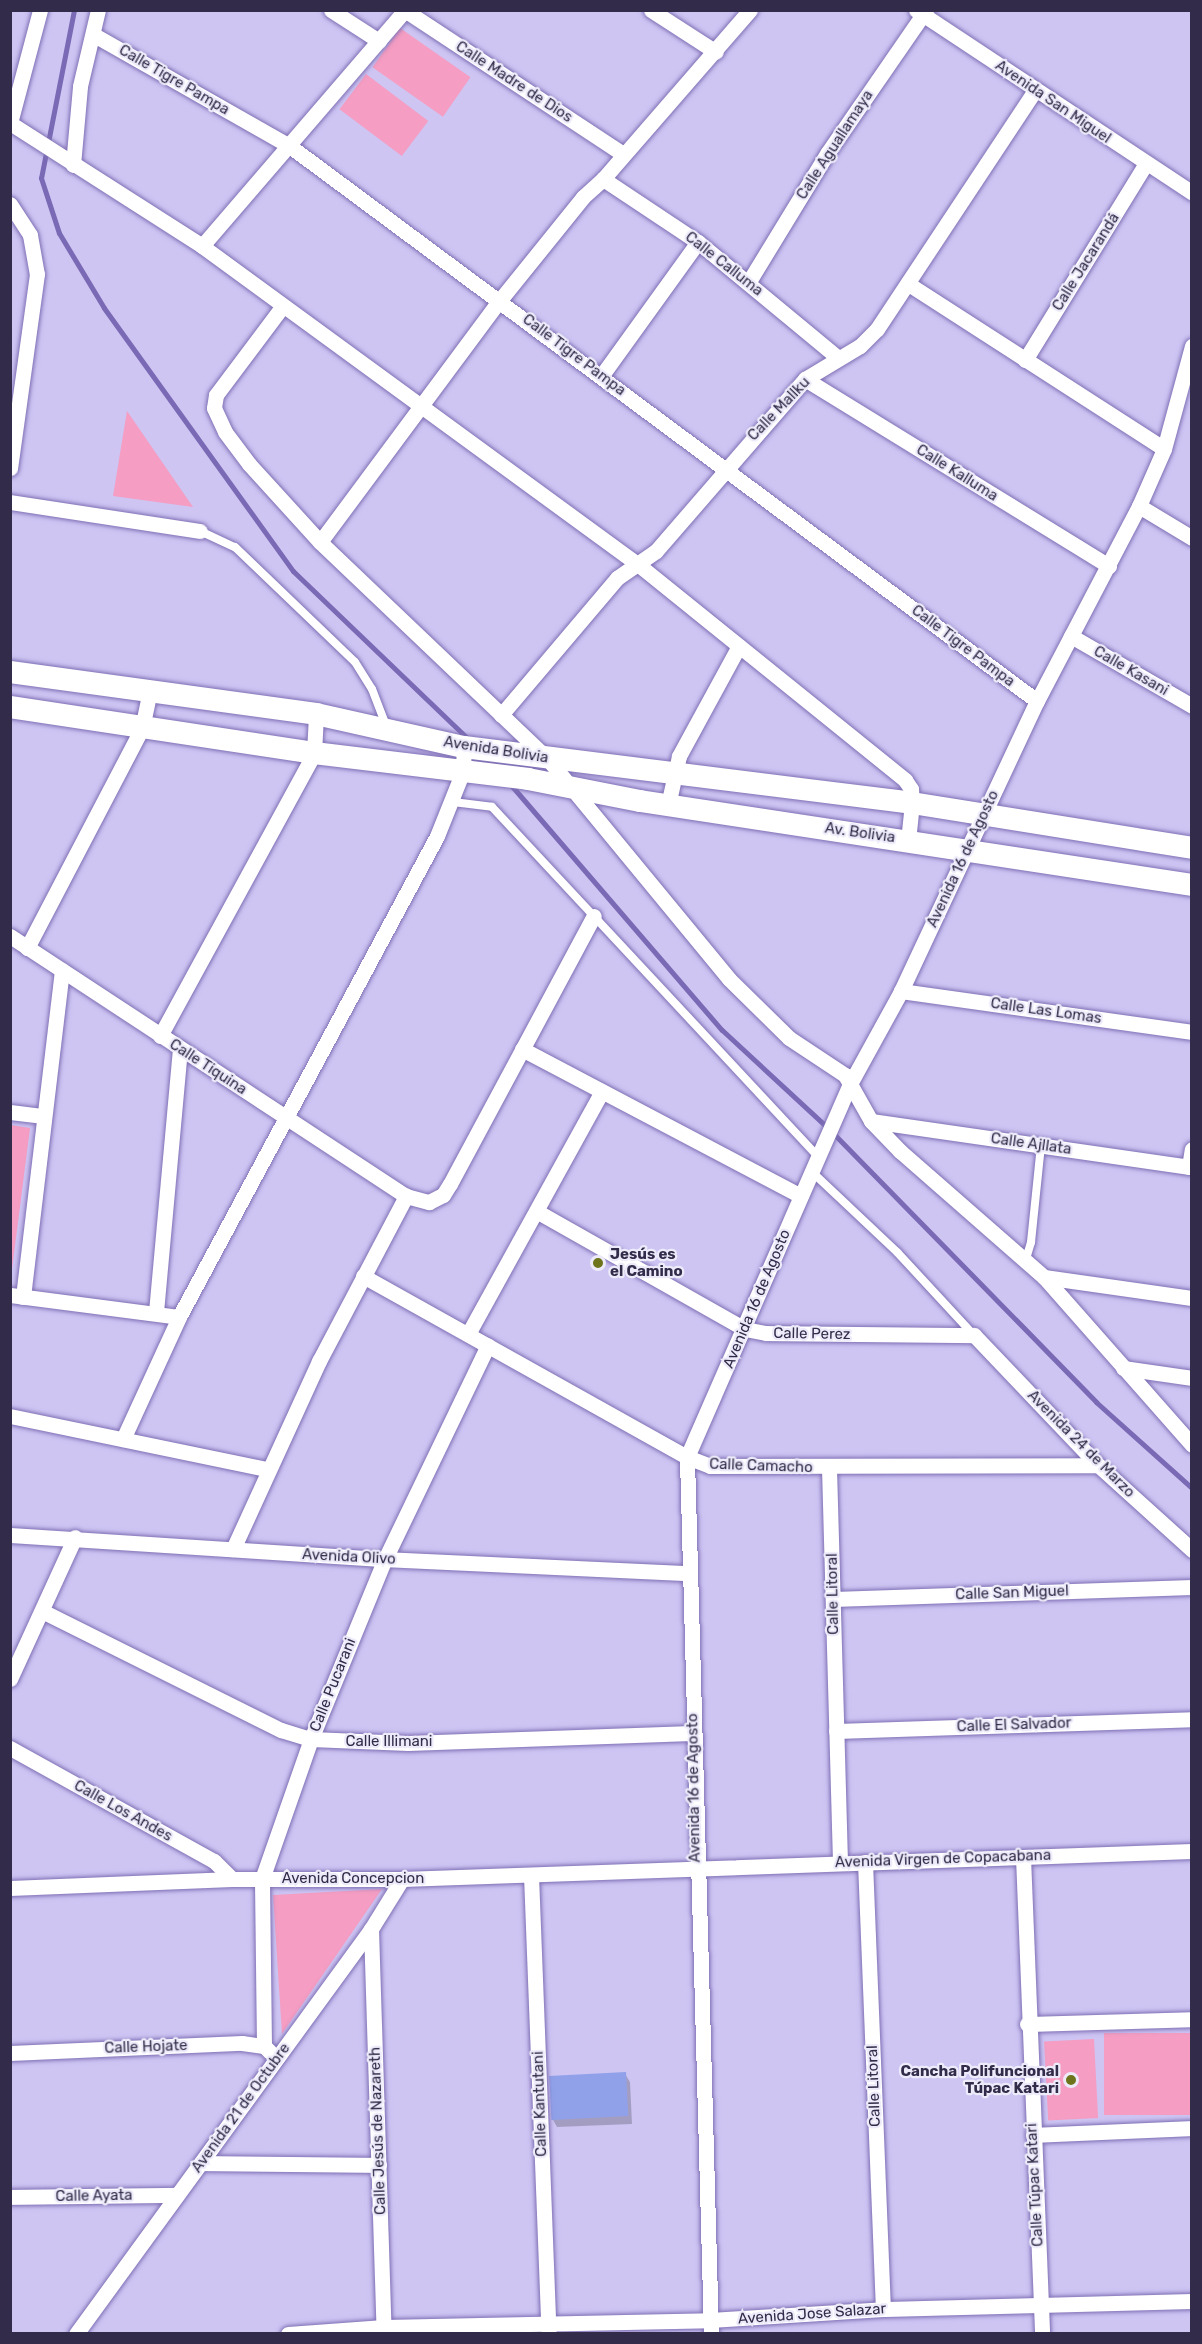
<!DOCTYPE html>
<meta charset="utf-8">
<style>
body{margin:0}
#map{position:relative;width:1202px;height:2344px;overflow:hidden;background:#cec5f3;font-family:Rubik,sans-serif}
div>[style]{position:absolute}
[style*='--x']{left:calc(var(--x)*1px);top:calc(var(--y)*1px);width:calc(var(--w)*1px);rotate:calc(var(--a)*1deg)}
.green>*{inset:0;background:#f59dc2;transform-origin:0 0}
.shadow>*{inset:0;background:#0003}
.stream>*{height:5px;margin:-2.5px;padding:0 2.5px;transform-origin:2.5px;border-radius:2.5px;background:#7a69b4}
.building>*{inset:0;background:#90a1e9;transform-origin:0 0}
.roads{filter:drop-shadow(0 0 2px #7f6fb5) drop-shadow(0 0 2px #7f6fb5)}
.lane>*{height:8px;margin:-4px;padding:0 4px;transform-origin:4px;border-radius:4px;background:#fff}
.street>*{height:15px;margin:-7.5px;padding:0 7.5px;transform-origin:7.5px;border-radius:7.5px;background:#fff}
.secondary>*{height:22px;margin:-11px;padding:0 11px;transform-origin:11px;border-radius:11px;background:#fff}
.dots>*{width:16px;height:16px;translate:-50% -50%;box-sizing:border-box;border:3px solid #edebfa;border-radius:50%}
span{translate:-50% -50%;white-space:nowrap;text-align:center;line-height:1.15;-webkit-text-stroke:4.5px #edebfa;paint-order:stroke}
.street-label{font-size:15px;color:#322b49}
.poi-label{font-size:15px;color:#322b49;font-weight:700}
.left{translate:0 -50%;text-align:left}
.right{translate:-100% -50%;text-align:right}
.frame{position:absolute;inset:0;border:12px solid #322b49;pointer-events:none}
</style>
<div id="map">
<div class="green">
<div style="left:400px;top:28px;width:86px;height:48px;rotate:35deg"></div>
<div style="left:366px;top:74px;width:78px;height:44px;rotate:37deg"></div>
<div style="clip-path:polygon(127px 411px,193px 507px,113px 496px)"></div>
<div style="clip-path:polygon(11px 1125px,30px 1128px,11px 1277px,10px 1125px)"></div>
<div style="clip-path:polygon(382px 1889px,282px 2034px,273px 1895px)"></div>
<div style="left:1191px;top:2033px;width:82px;height:87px;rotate:90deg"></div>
<div style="left:1094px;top:2039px;width:79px;height:50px;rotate:87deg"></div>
</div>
<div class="shadow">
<div style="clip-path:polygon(625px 2074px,630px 2082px,632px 2124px,557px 2127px,552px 2118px)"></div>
</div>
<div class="stream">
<div style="--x:74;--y:10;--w:171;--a:101.1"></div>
<div style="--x:41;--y:178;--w:58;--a:71.9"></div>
<div style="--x:59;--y:233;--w:87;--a:59"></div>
<div style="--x:104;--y:308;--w:324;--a:54.3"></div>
<div style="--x:293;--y:571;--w:243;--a:43.8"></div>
<div style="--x:511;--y:785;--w:323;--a:49.3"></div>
<div style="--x:722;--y:1030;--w:146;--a:42.8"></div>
<div style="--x:829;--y:1129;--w:382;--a:45.6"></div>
<div style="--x:1096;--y:1402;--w:129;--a:41.9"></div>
</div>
<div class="building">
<div style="left:626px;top:2072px;width:44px;height:77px;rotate:87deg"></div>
</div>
<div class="roads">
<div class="lane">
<div style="--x:200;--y:531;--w:38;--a:25"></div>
<div style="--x:235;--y:547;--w:166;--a:43.8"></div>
<div style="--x:355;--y:662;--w:32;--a:58"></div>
<div style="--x:372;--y:689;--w:39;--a:69"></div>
<div style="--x:453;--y:802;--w:39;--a:7"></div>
<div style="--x:492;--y:807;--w:478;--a:47"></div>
<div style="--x:811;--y:1171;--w:118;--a:43.3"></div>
<div style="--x:897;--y:1252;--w:112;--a:47.2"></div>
<div style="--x:1025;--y:1262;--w:21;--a:-73"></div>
<div style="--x:1031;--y:1242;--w:97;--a:-84.1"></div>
</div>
<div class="street">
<div style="--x:331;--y:10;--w:57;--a:32.9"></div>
<div style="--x:651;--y:10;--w:77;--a:32.9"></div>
<div style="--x:916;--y:10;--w:331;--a:33.5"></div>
<div style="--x:94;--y:35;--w:227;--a:29.6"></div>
<div style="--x:291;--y:147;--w:929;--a:36.6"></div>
<div style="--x:10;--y:123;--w:228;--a:32.6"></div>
<div style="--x:10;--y:123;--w:117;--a:-75.1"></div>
<div style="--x:623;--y:154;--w:261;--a:-146.6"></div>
<div style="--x:405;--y:10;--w:311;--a:130.7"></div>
<div style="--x:202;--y:246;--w:542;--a:36.15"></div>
<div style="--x:640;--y:566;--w:341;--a:38.9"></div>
<div style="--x:905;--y:780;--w:11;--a:56"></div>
<div style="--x:911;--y:789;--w:14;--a:86"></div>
<div style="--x:912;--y:803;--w:38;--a:96"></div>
<div style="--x:73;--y:165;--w:79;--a:-84.9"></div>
<div style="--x:80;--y:86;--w:78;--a:-76.7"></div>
<div style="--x:603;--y:179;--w:114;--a:33.6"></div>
<div style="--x:698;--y:242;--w:182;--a:39.6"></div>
<div style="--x:10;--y:204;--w:37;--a:57"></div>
<div style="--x:30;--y:235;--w:40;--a:80"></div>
<div style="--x:37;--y:274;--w:196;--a:97.9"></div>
<div style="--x:748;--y:283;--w:153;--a:-58.6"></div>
<div style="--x:828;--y:152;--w:173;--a:-55.4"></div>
<div style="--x:910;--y:285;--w:302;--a:32.8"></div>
<div style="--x:282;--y:307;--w:110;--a:126.9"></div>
<div style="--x:216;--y:395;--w:13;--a:99"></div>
<div style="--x:214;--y:408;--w:26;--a:65"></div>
<div style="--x:225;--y:432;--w:40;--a:53"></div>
<div style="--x:249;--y:464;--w:105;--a:47.7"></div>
<div style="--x:320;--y:542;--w:313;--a:43.6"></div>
<div style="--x:547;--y:758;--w:286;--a:50.5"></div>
<div style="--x:729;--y:979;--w:84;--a:44.5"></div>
<div style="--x:789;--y:1038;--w:67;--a:33.5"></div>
<div style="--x:845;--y:1075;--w:53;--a:60.5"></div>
<div style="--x:871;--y:1121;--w:42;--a:46"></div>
<div style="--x:900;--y:1151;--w:191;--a:41.2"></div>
<div style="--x:1044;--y:1277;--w:224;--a:48.6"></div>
<div style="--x:1025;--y:360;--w:231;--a:-58.4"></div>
<div style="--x:602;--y:375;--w:164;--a:-54.2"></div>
<div style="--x:805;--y:379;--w:357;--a:31.6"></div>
<div style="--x:10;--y:502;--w:192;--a:8.7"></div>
<div style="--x:1139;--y:506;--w:62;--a:31.1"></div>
<div style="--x:320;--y:542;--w:302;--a:-53.4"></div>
<div style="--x:500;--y:300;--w:132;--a:-51.1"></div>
<div style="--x:583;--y:197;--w:27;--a:-42"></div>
<div style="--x:603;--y:179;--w:224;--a:-49"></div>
<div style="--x:1071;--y:636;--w:140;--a:30"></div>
<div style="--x:501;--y:715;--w:180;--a:-49.7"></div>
<div style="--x:617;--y:578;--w:47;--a:-34.7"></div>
<div style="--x:656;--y:551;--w:228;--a:-49.1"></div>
<div style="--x:805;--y:379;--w:64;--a:-31"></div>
<div style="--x:860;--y:346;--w:24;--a:-45"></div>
<div style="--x:877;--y:329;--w:287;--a:-56.5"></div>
<div style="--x:668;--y:805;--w:50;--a:-77.3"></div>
<div style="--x:679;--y:756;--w:125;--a:-61.4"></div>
<div style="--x:10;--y:936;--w:474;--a:33.3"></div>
<div style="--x:406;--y:1196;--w:24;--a:15"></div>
<div style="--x:429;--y:1202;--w:16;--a:-27"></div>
<div style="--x:443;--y:1195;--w:13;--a:-58"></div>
<div style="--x:450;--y:1184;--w:304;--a:-61.8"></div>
<div style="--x:27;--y:948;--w:248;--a:-62.4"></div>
<div style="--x:142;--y:728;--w:38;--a:-78"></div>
<div style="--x:901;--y:991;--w:294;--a:8"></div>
<div style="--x:160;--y:1036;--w:322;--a:-61.4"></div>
<div style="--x:314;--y:753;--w:39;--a:-87"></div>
<div style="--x:522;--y:1049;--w:315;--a:27.8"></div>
<div style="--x:10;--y:1112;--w:34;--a:7"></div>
<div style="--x:871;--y:1121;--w:324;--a:8.2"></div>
<div style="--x:1189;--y:1167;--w:18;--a:-81"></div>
<div style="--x:538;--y:1212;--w:238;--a:29.5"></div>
<div style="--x:745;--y:1329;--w:21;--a:11"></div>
<div style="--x:766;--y:1333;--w:208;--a:0.6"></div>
<div style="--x:974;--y:1335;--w:180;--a:46.4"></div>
<div style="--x:1098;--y:1465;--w:127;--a:42.1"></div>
<div style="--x:363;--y:1276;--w:371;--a:29.2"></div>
<div style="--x:687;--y:1457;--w:25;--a:21"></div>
<div style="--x:710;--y:1466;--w:388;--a:-0.1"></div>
<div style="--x:1044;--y:1277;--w:149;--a:8.1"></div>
<div style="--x:10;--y:1295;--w:170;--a:7.4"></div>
<div style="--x:23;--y:1297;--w:329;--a:-83.2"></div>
<div style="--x:156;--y:1312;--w:264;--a:-84.8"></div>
<div style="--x:468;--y:1334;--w:277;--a:-61.1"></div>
<div style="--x:1123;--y:1368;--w:70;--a:8.2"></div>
<div style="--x:10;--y:1416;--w:261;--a:11.7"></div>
<div style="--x:123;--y:1439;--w:134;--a:-65.3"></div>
<div style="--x:179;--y:1317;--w:546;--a:-61.79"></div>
<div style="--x:437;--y:836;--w:70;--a:-68.2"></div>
<div style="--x:463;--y:771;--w:24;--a:-88"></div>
<div style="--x:829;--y:1468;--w:395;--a:88.4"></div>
<div style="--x:10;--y:1535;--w:376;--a:3.7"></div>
<div style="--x:385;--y:1559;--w:302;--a:2.7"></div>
<div style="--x:233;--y:1549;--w:207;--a:-65.4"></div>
<div style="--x:319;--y:1361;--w:187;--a:-62.2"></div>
<div style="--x:833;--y:1599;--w:359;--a:-1.9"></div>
<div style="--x:44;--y:1612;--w:265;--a:26.5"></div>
<div style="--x:281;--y:1730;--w:31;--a:17"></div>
<div style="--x:311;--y:1739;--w:97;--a:2.4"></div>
<div style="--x:408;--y:1743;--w:284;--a:-2"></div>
<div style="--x:10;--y:1679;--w:156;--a:-65.4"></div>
<div style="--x:836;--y:1731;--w:356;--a:-1.9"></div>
<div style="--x:10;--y:1748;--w:233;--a:29"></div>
<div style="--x:214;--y:1861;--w:25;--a:45"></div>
<div style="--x:1023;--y:1857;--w:477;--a:87.7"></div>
<div style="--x:865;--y:1862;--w:447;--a:87.7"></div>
<div style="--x:531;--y:1875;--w:459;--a:87.8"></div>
<div style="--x:10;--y:1888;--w:222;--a:-2.3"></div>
<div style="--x:232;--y:1879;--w:170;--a:0"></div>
<div style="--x:402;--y:1879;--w:790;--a:-2.03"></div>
<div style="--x:371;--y:1929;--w:405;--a:88.2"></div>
<div style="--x:1027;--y:2024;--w:165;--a:-1.7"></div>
<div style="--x:264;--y:2046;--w:167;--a:-90.7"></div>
<div style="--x:262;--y:1879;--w:148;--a:-70.7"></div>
<div style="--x:311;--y:1739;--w:195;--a:-67.7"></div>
<div style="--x:385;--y:1559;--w:237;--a:-64.3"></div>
<div style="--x:10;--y:2053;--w:232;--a:-2.5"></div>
<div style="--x:242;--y:2043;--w:22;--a:8"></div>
<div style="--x:264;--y:2046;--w:8;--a:45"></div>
<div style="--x:1033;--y:2135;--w:159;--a:-2.5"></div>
<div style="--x:201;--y:2163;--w:178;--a:0.6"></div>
<div style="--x:10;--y:2197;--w:167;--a:-0.7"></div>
<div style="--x:76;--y:2334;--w:501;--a:-53.93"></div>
<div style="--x:371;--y:1929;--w:59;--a:-58.2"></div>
<div style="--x:288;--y:2334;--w:96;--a:-4.2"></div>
<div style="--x:384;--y:2327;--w:326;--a:-1.2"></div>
<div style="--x:710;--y:2320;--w:173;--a:-3.6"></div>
<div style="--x:883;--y:2309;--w:309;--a:-1.5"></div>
<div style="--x:711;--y:2334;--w:877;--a:-91.57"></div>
<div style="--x:687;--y:1457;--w:409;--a:-66.4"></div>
<div style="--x:851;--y:1082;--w:104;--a:-61.2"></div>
<div style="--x:901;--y:991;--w:320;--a:-64.9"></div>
<div style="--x:1037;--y:701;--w:220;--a:-62.4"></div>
<div style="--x:1139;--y:506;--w:62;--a:-66.3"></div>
<div style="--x:1164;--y:449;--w:107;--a:-74.8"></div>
</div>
<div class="secondary">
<div style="--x:10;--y:672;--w:309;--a:7.8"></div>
<div style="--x:316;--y:714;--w:152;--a:12.6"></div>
<div style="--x:464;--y:747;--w:451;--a:7.1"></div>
<div style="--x:912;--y:803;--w:284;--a:9.1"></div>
<div style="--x:10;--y:707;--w:307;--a:8.6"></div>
<div style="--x:314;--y:753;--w:216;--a:6.9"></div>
<div style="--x:528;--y:779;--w:114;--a:11.1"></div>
<div style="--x:640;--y:801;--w:558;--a:8.65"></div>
</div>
</div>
<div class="dots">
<div style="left:598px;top:1263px;background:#6e741b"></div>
<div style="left:1071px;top:2080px;background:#6e741b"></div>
</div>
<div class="street-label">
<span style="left:174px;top:80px;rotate:30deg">Calle Tigre Pampa</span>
<span style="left:514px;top:82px;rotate:33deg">Calle Madre de Dios</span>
<span style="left:1053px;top:102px;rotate:34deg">Avenida San Miguel</span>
<span style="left:835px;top:145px;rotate:-57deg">Calle Aguallamaya</span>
<span style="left:1086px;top:262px;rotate:-58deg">Calle Jacarandá</span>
<span style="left:724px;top:264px;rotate:38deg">Calle Calluma</span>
<span style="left:574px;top:355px;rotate:37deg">Calle Tigre Pampa</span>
<span style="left:779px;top:409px;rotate:-46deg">Calle Mallku</span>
<span style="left:957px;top:473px;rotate:32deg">Calle Kalluma</span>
<span style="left:963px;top:646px;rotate:37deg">Calle Tigre Pampa</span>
<span style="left:1131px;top:671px;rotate:30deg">Calle Kasani</span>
<span style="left:496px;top:750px;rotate:9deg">Avenida Bolivia</span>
<span style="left:860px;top:833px;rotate:8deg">Av. Bolivia</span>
<span style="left:963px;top:859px;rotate:-65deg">Avenida 16 de Agosto</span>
<span style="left:1046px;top:1011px;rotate:8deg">Calle Las Lomas</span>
<span style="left:208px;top:1067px;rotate:33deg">Calle Tiquina</span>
<span style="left:1031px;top:1144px;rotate:8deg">Calle Ajllata</span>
<span style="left:757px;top:1299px;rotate:-67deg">Avenida 16 de Agosto</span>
<span style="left:812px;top:1334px;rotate:1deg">Calle Perez</span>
<span style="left:1081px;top:1444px;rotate:45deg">Avenida 24 de Marzo</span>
<span style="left:761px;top:1466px;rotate:2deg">Calle Camacho</span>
<span style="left:349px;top:1557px;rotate:3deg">Avenida Olivo</span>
<span style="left:1012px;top:1593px;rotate:-2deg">Calle San Miguel</span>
<span style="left:833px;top:1594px;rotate:-91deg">Calle Litoral</span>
<span style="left:333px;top:1685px;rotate:-68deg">Calle Pucarani</span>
<span style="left:1014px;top:1725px;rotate:-2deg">Calle El Salvador</span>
<span style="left:389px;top:1742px">Calle Illimani</span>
<span style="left:694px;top:1788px;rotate:-91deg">Avenida 16 de Agosto</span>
<span style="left:123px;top:1811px;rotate:29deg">Calle Los Andes</span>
<span style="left:943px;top:1859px;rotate:-2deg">Avenida Virgen de Copacabana</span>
<span style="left:353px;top:1879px">Avenida Concepcion</span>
<span style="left:146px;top:2047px;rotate:-2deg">Calle Hojate</span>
<span style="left:874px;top:2086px;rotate:-92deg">Calle Litoral</span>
<span style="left:540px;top:2104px;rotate:-92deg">Calle Kantutani</span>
<span style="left:241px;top:2108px;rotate:-54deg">Avenida 21 de Octubre</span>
<span style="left:378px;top:2131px;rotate:-92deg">Calle Jesús de Nazareth</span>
<span style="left:1035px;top:2185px;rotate:-93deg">Calle Túpac Katari</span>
<span style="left:94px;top:2196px;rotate:-1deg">Calle Ayata</span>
<span style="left:812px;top:2314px;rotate:-4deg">Avenida Jose Salazar</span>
</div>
<div class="poi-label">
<span class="left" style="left:610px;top:1263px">Jesús es<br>el Camino</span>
<span class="right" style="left:1059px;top:2080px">Cancha Polifuncional<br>Túpac Katari</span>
</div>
<div class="frame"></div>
</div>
